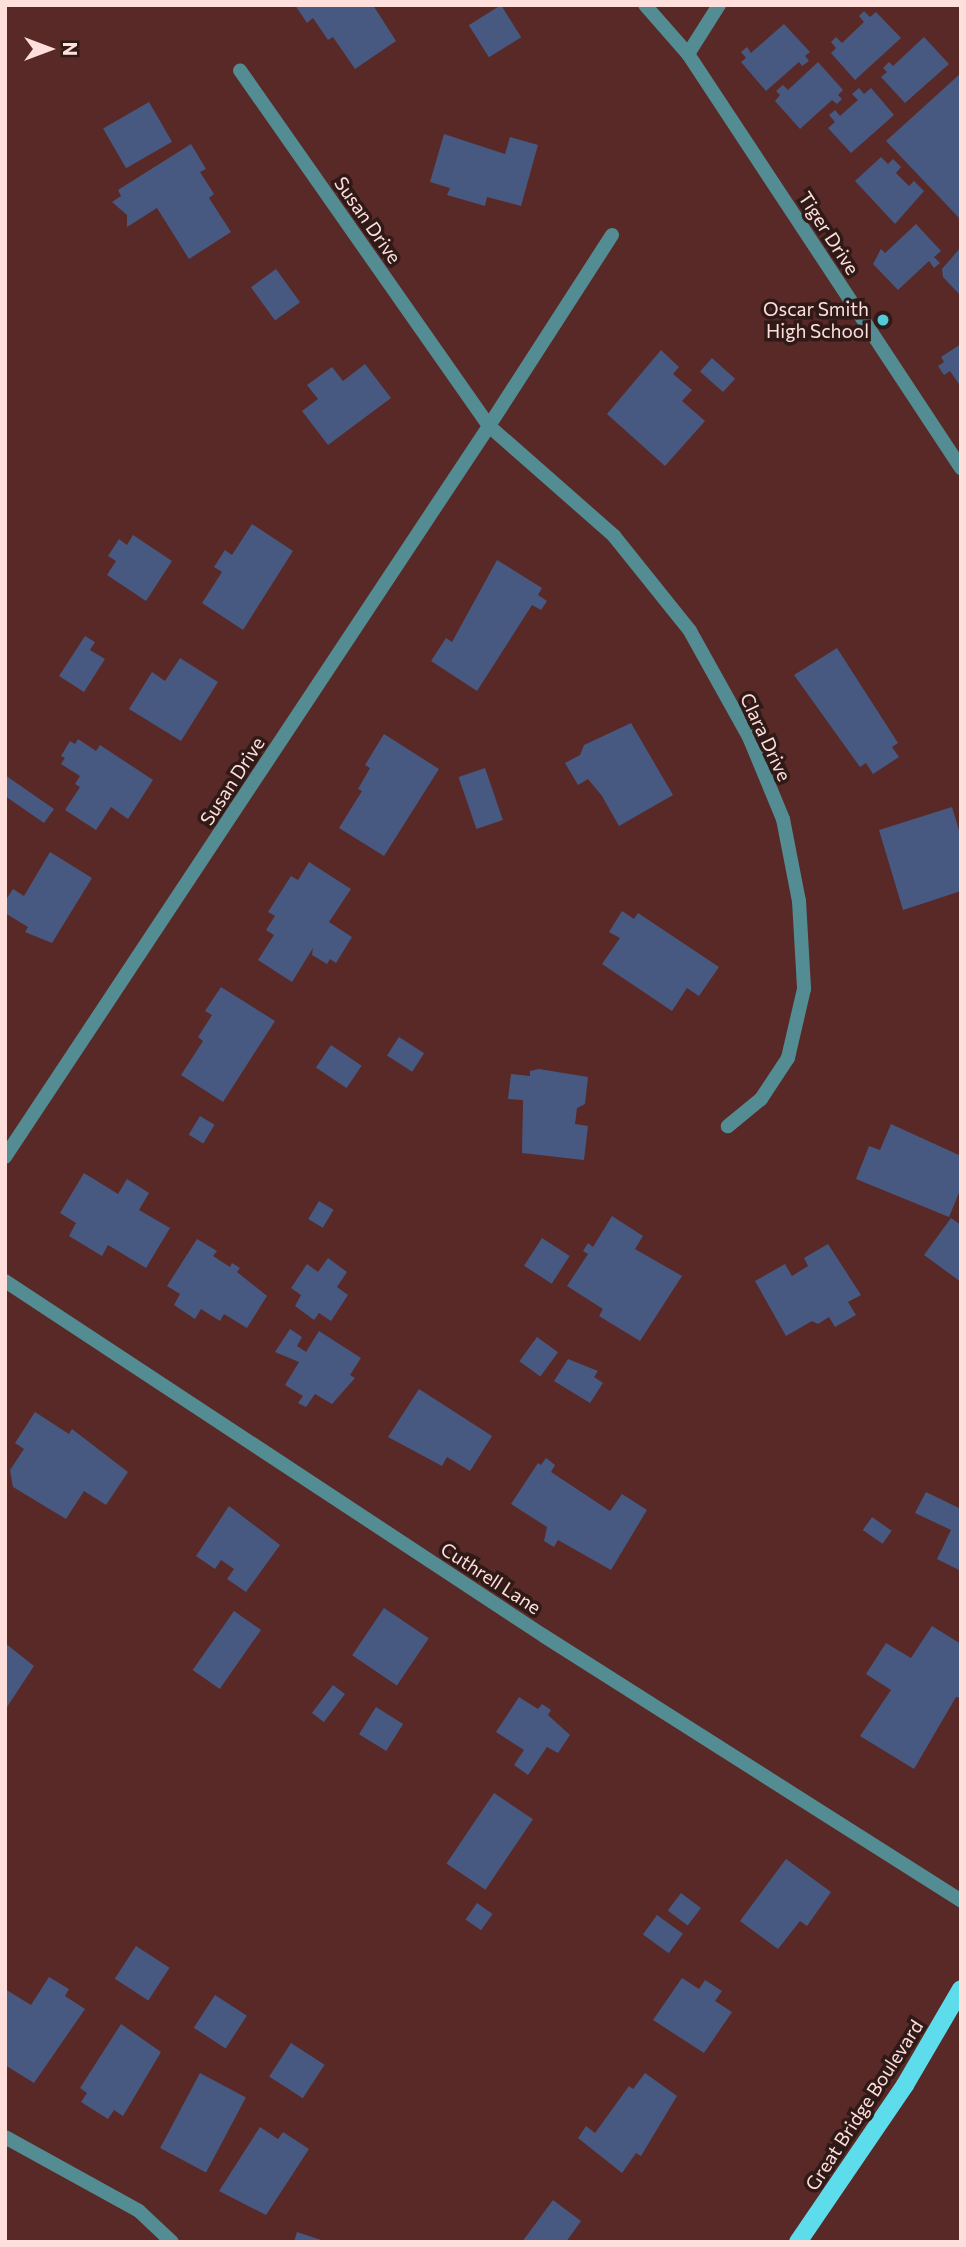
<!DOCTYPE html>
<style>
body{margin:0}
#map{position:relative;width:966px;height:2247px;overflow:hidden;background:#582926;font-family:Commissioner,sans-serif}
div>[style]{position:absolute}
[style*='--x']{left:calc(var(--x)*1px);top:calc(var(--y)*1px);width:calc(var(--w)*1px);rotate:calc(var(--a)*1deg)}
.building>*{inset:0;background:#475981;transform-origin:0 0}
.lane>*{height:14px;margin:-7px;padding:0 7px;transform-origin:7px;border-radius:7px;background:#538c92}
.street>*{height:14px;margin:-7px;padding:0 7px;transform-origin:7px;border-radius:7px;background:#538c92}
.primary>*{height:18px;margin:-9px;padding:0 9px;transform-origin:9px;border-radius:9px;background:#5dddeb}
.dots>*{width:19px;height:19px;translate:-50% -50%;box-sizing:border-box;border:4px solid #2f1a18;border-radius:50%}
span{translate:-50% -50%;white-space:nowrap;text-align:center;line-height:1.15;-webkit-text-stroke:7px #2f1a18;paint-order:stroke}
.street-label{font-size:19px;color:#fedfdc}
.poi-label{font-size:19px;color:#fedfdc}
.right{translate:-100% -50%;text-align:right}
.frame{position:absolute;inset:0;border:7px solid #fedfdc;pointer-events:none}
.north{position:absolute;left:14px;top:14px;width:70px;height:70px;-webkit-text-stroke:5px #2f1a18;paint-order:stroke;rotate:90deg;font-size:19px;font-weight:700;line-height:28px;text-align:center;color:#fedfdc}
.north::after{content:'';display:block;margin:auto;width:24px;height:32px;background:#fedfdc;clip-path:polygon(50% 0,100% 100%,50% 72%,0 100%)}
</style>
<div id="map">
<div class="building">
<div style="clip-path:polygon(295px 5px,373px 5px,396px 41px,355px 69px,333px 37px,328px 40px,313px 18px,307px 23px)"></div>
<div style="left:501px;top:5px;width:38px;height:38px;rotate:58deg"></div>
<div style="clip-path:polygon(864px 11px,870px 17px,876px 12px,901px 38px,855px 80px,831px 53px,836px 48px,831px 42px,836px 37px,842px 43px,864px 22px,859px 16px)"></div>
<div style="clip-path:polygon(784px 24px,810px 52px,805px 56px,809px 61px,802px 66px,799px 62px,766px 91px,741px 62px,746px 58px,741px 52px,747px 47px,751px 53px)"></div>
<div style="clip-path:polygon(924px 37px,949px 64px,905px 103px,881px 77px,887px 72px,883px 68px,889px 62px,893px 66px)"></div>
<div style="clip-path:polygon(818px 62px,843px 90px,838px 95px,842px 99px,837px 104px,832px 100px,800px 129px,775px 101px,780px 95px,776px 91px,783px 85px,788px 90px)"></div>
<div style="clip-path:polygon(961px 73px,961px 220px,886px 141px)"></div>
<div style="clip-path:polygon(859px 88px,864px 94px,871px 88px,894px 115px,851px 153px,828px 128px,835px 122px,829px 115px,835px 110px,840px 116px,858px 100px,852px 94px)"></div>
<div style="left:149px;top:102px;width:46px;height:53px;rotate:60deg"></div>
<div style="clip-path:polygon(444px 134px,505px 154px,510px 137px,538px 145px,521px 206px,487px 197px,485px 206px,447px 195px,450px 188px,430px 182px)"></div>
<div style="clip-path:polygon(191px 144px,206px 169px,200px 172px,214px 194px,209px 198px,231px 232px,189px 259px,157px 208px,127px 227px,127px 215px,112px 202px,121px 196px,118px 190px)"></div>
<div style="clip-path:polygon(881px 157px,888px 164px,893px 159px,901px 167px,896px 173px,909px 186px,914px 181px,924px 191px,895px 224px,855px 181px)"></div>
<div style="clip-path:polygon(916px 224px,941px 251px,934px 257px,940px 263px,934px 268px,929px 261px,898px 290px,873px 264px,881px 249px,885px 253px)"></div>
<div style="clip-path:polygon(961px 247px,961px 296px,943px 277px,942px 269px)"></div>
<div style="left:276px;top:269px;width:41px;height:31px;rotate:54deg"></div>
<div style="clip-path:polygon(961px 344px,961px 387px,950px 371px,944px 375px,938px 366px,944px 362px,941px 357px)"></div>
<div style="clip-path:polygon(661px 350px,679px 367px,673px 374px,692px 390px,682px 401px,705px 421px,665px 466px,607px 414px)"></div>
<div style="left:712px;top:358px;width:31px;height:18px;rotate:42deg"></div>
<div style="clip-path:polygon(365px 364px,391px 398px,328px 445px,302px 411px,318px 399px,307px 385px,332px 367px,343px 381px)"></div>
<div style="clip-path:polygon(252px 524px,293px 551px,243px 630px,202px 603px,222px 572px,214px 567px,225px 550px,232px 555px)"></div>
<div style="clip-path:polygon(133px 535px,172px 561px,146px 601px,107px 575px,116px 561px,108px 556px,119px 539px,127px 545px)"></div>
<div style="clip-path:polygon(497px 560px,542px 588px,538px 595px,547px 601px,541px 610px,532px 605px,477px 691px,431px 661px,446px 638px,452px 642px)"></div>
<div style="clip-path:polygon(85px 636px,95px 642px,90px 650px,105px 659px,84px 692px,59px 676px)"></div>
<div style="clip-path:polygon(837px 648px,898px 743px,892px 747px,899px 757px,873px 774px,866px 763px,860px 767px,794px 675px)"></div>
<div style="clip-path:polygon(180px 658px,218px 682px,181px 741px,129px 709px,152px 672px,165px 681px)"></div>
<div style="clip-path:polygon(631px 723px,673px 795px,619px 826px,602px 796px,588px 779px,578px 785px,565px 763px,580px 755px,584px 745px)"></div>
<div style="clip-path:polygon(384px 734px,439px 769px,384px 856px,339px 828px,362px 791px,358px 789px,370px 768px,365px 765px)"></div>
<div style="clip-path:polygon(78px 739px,96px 751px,100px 745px,153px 780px,128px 819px,111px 807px,96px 830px,65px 810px,80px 787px,75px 784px,80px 776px,61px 764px,65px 758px,61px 756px,70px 741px,75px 744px)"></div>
<div style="left:485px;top:768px;width:55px;height:28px;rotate:71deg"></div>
<div style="clip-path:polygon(5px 775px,54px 809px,44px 823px,5px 796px)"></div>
<div style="clip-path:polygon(952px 807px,961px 837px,961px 891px,903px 910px,879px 830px)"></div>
<div style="clip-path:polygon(50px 852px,92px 878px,52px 943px,25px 932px,28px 927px,5px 913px,5px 901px,13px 889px,24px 896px)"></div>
<div style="clip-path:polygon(309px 862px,351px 889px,329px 922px,352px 937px,336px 963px,330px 959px,327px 964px,312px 955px,313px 948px,292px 982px,258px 960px,274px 935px,266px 930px,275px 916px,268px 912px,291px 876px,298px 880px)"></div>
<div style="clip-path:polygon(622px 911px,634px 919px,638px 913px,719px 967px,699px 996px,687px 988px,672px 1011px,602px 964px,620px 938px,609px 932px)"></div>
<div style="clip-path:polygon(221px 987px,275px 1021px,223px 1102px,181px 1075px,203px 1041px,198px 1037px,212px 1015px,205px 1011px)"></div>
<div style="left:399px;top:1037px;width:30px;height:22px;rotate:33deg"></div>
<div style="left:331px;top:1045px;width:37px;height:27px;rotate:34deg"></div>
<div style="clip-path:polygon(539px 1069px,588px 1077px,585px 1104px,577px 1108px,575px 1124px,588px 1126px,584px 1160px,522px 1153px,523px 1100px,508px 1099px,511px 1074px,530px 1076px,530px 1071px)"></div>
<div style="left:200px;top:1116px;width:17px;height:22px;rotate:31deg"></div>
<div style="clip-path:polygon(891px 1124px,961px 1156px,961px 1188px,949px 1217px,856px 1179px,869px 1146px,880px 1150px)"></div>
<div style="clip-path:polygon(84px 1173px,118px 1194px,127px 1179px,149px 1193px,139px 1210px,170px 1228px,146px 1268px,108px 1245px,102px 1256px,69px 1236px,76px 1223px,60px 1213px)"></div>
<div style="left:319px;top:1201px;width:17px;height:21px;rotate:31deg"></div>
<div style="clip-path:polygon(612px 1216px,643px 1236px,635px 1249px,682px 1276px,640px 1341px,599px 1316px,603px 1309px,567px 1286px,588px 1254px,583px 1251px,588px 1243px,593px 1247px)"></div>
<div style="clip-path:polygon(951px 1218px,961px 1225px,961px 1282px,924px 1255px)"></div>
<div style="left:542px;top:1238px;width:33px;height:33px;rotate:33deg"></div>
<div style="clip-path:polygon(197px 1239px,217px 1251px,213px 1256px,230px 1267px,232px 1263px,240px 1268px,237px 1272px,267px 1296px,247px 1328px,224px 1314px,220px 1321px,201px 1309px,195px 1319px,174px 1305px,180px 1294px,167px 1286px)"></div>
<div style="clip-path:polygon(828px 1244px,861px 1295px,848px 1302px,856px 1315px,835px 1327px,829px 1317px,818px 1324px,812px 1321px,786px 1336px,755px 1281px,785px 1264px,792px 1276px,808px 1266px,804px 1258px)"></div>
<div style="clip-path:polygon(328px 1258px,347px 1272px,337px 1287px,348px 1295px,331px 1321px,319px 1313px,314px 1320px,295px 1306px,301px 1295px,291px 1288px,307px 1264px,318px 1272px)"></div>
<div style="clip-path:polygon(290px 1329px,302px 1337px,297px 1346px,306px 1352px,319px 1331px,361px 1358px,350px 1375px,355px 1378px,332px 1404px,315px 1394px,306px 1407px,298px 1403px,303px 1396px,285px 1385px,299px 1362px,275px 1352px)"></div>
<div style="left:537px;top:1337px;width:26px;height:30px;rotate:36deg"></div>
<div style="clip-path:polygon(568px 1359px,598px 1371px,594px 1377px,603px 1383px,590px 1403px,554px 1381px)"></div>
<div style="clip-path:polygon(419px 1389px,492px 1436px,470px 1471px,447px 1457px,442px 1466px,388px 1437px)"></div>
<div style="clip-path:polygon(35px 1412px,69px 1434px,72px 1429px,128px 1472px,106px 1505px,84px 1491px,66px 1519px,13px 1487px,10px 1470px,24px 1449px,15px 1443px)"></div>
<div style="clip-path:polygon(546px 1458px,555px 1465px,551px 1472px,610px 1511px,622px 1494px,647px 1510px,611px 1570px,558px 1540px,554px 1547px,544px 1541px,547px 1527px,511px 1504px,538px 1463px,541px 1465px)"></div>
<div style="clip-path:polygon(926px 1492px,961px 1509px,961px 1571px,937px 1559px,951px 1530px,915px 1513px)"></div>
<div style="clip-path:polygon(229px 1506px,280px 1545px,246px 1592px,227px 1579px,234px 1569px,221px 1560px,215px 1569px,196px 1556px)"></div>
<div style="left:872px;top:1517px;width:24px;height:16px;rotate:35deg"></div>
<div style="left:384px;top:1608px;width:54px;height:57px;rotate:34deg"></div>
<div style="left:234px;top:1611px;width:33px;height:72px;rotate:35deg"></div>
<div style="clip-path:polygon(932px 1626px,961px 1644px,961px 1698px,956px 1697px,914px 1769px,860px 1736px,891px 1690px,866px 1674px,886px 1643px,911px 1658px)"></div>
<div style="clip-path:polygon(5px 1643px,34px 1666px,5px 1710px)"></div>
<div style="left:333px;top:1685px;width:15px;height:35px;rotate:37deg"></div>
<div style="clip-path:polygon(519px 1697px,538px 1709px,542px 1704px,551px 1710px,548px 1715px,570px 1735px,558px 1753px,547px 1747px,528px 1775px,514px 1765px,524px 1750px,496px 1732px)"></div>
<div style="left:376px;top:1707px;width:32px;height:32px;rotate:32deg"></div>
<div style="left:494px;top:1793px;width:47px;height:85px;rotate:34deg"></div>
<div style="clip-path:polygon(786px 1859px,831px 1892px,807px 1926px,800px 1921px,778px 1949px,740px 1921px)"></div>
<div style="left:681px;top:1893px;width:25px;height:22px;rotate:37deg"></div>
<div style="left:477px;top:1903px;width:19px;height:20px;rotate:35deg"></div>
<div style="left:657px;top:1915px;width:32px;height:24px;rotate:36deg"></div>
<div style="left:136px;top:1946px;width:40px;height:39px;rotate:33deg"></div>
<div style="clip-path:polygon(49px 1977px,69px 1989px,65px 1996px,85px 2009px,34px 2083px,5px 2065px,5px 1989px,31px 2005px)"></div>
<div style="clip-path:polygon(682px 1978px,699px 1989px,705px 1980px,722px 1991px,715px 2001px,732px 2012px,704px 2053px,653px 2020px)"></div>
<div style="left:215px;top:1995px;width:38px;height:39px;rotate:33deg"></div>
<div style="clip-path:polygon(121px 2024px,161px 2052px,123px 2116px,114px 2110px,108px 2119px,81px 2102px,87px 2093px,80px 2088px)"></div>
<div style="left:291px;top:2043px;width:40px;height:40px;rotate:33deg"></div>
<div style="left:200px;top:2073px;width:52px;height:85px;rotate:28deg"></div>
<div style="clip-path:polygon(645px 2073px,677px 2096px,641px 2156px,636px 2153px,622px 2173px,578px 2138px,586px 2126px,595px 2133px,629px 2086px,633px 2089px)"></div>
<div style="clip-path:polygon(260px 2127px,278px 2139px,283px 2132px,309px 2149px,266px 2215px,219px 2191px)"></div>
<div style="clip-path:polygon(553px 2200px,581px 2221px,566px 2242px,522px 2242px)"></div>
<div style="clip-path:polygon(297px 2232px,324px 2241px,324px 2242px,294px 2242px)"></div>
</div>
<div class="lane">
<div style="--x:645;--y:5;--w:65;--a:48.7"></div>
<div style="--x:688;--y:54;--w:58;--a:-57.7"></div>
</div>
<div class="street">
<div style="--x:688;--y:54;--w:496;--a:56.6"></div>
<div style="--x:612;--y:235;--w:227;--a:122.8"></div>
<div style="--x:489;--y:426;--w:167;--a:41.3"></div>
<div style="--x:614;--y:536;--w:122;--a:51.3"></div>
<div style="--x:690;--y:631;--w:121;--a:60.9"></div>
<div style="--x:749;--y:737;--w:89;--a:67.5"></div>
<div style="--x:783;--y:819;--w:84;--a:79"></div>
<div style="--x:799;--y:901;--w:88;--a:86.7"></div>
<div style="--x:804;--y:989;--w:71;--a:103.1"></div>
<div style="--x:788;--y:1058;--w:49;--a:123.4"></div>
<div style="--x:761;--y:1099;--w:43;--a:140.7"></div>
<div style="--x:5;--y:1157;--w:877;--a:-56.49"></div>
<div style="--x:489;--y:426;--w:434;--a:-125"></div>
<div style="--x:5;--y:1281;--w:645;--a:33.37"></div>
<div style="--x:544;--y:1636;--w:494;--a:32.4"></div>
<div style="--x:5;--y:2137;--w:153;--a:28.9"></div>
<div style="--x:139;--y:2211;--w:45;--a:43.2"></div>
</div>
<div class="primary">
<div style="--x:798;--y:2242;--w:190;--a:-55.7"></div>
<div style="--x:905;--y:2085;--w:111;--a:-59.7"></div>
</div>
<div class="dots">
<div style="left:883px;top:320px;background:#52cbd8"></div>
</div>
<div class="street-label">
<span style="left:368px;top:220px;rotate:55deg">Susan Drive</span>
<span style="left:829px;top:233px;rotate:57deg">Tiger Drive</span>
<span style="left:766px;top:737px;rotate:65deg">Clara Drive</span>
<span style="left:232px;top:781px;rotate:-57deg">Susan Drive</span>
<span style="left:491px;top:1578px;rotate:33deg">Cuthrell Lane</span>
<span style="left:864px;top:2105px;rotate:-57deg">Great Bridge Boulevard</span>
</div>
<div class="poi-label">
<span class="right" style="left:869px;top:320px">Oscar Smith<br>High School</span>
</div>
<div class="frame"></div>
<div class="north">N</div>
</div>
